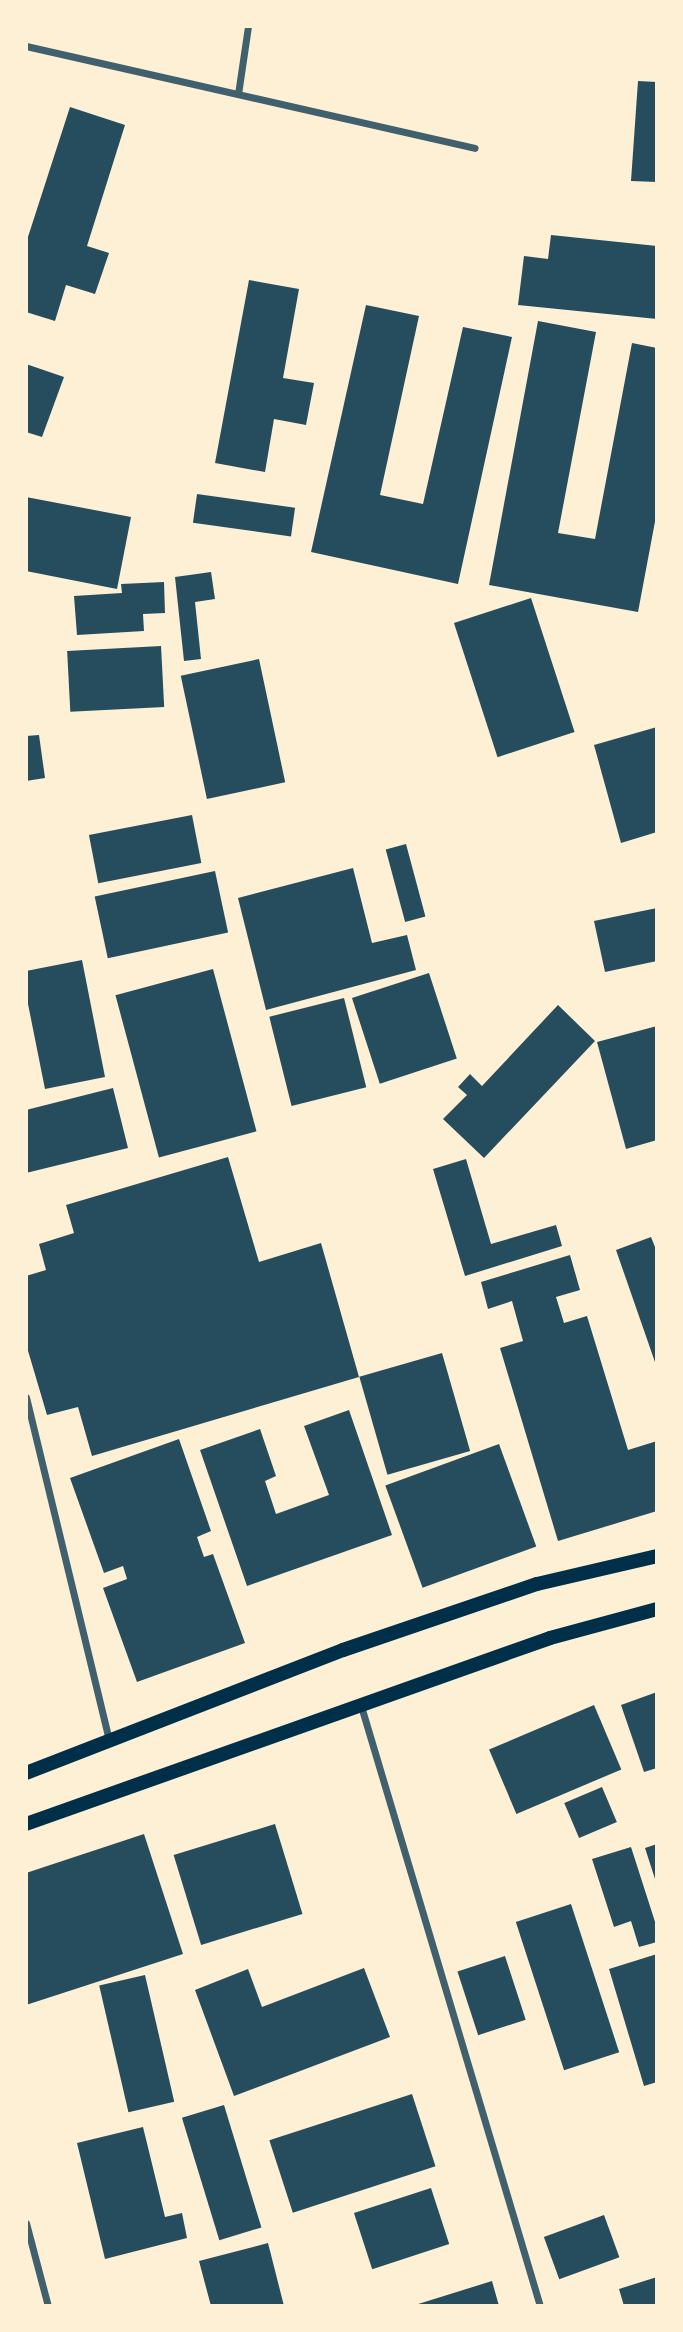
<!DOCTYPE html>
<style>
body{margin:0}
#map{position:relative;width:683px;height:2332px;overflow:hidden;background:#fdf0d5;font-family:"Fira Sans Condensed",sans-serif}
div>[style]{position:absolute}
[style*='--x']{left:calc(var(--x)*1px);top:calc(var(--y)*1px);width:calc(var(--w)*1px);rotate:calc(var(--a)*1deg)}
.building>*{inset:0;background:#264d5e;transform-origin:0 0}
.minor>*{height:7px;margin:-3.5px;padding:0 3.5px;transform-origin:3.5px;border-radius:3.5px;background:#3f606c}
.secondary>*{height:14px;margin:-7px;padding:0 7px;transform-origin:7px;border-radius:7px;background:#003049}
span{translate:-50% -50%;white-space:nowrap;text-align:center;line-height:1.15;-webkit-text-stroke:6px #fdf0d5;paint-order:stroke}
.frame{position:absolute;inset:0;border:28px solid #fdf0d5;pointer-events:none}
</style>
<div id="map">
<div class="building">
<div style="clip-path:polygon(638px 81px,657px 82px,657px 182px,631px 181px)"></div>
<div style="clip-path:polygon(70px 107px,125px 125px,87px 246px,109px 253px,95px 294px,66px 285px,55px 321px,26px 312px,26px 243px)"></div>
<div style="clip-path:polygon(551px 235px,657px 246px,657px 319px,518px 305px,524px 256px,548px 259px)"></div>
<div style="clip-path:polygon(249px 280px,299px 289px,283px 378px,314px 383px,306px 425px,274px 419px,265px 472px,215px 463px)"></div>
<div style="clip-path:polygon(366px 305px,419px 316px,380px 495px,423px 504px,463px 327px,512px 337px,458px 584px,311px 552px)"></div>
<div style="clip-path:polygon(538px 321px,596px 332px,558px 533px,595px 539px,632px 343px,657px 348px,657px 511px,638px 612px,489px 585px)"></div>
<div style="clip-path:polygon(26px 364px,64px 377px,42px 437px,26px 432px)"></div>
<div style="left:197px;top:494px;width:99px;height:29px;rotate:8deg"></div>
<div style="clip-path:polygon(26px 497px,131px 517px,117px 589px,26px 571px)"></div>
<div style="clip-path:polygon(211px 572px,215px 599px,195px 602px,201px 659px,184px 661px,175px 577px)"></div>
<div style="clip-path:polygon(164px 582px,165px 613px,143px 614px,144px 631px,77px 635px,74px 596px,122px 593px,121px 584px)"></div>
<div style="left:531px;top:598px;width:141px;height:81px;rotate:72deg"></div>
<div style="left:161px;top:646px;width:61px;height:94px;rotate:87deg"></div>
<div style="left:259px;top:659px;width:126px;height:80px;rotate:78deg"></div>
<div style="clip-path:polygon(657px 727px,657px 832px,621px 843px,594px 745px)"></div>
<div style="clip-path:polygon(39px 735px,45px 778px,26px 781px,26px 736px)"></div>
<div style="left:192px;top:815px;width:49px;height:105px;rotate:79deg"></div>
<div style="left:406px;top:844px;width:75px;height:21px;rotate:75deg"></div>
<div style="clip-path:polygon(353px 868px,372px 943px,407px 935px,416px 970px,266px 1010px,238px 898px)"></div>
<div style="left:215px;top:871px;width:63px;height:123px;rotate:78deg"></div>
<div style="clip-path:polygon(657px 908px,657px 961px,605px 972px,594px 921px)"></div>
<div style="clip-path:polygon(82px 960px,105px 1077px,45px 1089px,26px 994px,26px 971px)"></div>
<div style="left:213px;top:969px;width:168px;height:101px;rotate:75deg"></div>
<div style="left:429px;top:973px;width:90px;height:81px;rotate:72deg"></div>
<div style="left:344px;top:998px;width:92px;height:77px;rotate:76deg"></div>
<div style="clip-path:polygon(558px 1005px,595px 1041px,484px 1158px,443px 1119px,467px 1095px,458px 1087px,470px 1074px,482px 1086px)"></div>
<div style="clip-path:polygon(657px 1026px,657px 1140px,626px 1149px,597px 1042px)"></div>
<div style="clip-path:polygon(113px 1088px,128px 1148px,26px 1173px,26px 1110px)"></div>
<div style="clip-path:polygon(228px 1157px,259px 1262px,321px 1243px,359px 1377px,92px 1456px,78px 1407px,47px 1415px,26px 1344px,26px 1276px,46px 1270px,39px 1244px,74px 1233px,66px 1205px)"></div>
<div style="clip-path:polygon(466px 1159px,491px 1244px,556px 1225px,562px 1246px,465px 1276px,433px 1169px)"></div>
<div style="clip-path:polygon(651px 1237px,657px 1252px,656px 1365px,616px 1250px)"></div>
<div style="clip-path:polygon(570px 1255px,580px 1290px,556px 1297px,564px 1323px,587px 1316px,628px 1450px,657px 1441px,657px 1511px,558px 1541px,500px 1348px,523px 1341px,512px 1301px,488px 1309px,481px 1282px)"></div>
<div style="left:442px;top:1353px;width:102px;height:86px;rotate:74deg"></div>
<div style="clip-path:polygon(349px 1410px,392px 1535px,247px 1586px,200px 1450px,260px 1429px,276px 1476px,265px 1481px,276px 1514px,329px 1495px,304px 1426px)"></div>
<div style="clip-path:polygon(179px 1439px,211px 1531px,197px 1537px,204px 1557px,213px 1554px,245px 1643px,137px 1682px,103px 1588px,127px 1579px,123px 1566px,104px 1573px,70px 1478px)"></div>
<div style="left:499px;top:1444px;width:109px;height:121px;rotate:70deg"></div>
<div style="clip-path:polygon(657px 1692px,657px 1768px,644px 1772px,621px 1705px)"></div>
<div style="left:594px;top:1705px;width:70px;height:114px;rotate:67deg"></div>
<div style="left:602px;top:1787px;width:38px;height:41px;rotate:67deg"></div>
<div style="left:275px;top:1824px;width:94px;height:106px;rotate:73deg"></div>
<div style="clip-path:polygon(144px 1834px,183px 1954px,26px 2005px,26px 1873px)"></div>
<div style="clip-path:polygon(657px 1844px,657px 1882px,656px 1882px,645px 1848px)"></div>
<div style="clip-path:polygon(631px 1847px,657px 1928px,657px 1942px,639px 1947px,631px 1921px,614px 1927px,592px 1859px)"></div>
<div style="left:571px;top:1904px;width:156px;height:58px;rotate:72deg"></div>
<div style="clip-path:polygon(657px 1954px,657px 2082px,644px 2086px,609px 1969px)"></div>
<div style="left:505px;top:1956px;width:67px;height:50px;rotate:72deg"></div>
<div style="clip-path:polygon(364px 1968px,390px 2037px,234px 2096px,195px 1990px,248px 1969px,262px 2007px)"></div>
<div style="left:145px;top:1975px;width:130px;height:47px;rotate:77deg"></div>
<div style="left:412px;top:2094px;width:76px;height:150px;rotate:72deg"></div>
<div style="left:224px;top:2105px;width:128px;height:44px;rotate:73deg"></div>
<div style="clip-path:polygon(143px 2127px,165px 2217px,182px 2213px,187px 2238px,105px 2259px,77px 2143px)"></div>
<div style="left:431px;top:2188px;width:59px;height:81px;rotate:72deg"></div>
<div style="left:604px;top:2215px;width:45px;height:64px;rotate:70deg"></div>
<div style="clip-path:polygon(268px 2243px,284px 2306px,211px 2306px,199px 2261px)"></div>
<div style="clip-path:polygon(657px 2277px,657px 2306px,624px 2306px,619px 2289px)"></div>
<div style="clip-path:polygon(492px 2281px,499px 2306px,415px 2306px,415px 2305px)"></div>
</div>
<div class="minor">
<div style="--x:26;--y:46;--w:460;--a:12.8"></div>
<div style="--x:238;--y:94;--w:69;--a:-81.6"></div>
<div style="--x:26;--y:1397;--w:354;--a:76.4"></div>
<div style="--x:361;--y:1706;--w:626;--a:73.39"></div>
<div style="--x:26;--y:2223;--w:86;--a:75.2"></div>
</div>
<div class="secondary">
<div style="--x:26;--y:1773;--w:340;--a:-21.2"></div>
<div style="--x:343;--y:1650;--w:205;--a:-18.8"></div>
<div style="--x:537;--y:1584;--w:123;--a:-13.1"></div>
<div style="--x:26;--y:1824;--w:556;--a:-19.54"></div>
<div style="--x:550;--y:1638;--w:111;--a:-15.2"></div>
</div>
<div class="frame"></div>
</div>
